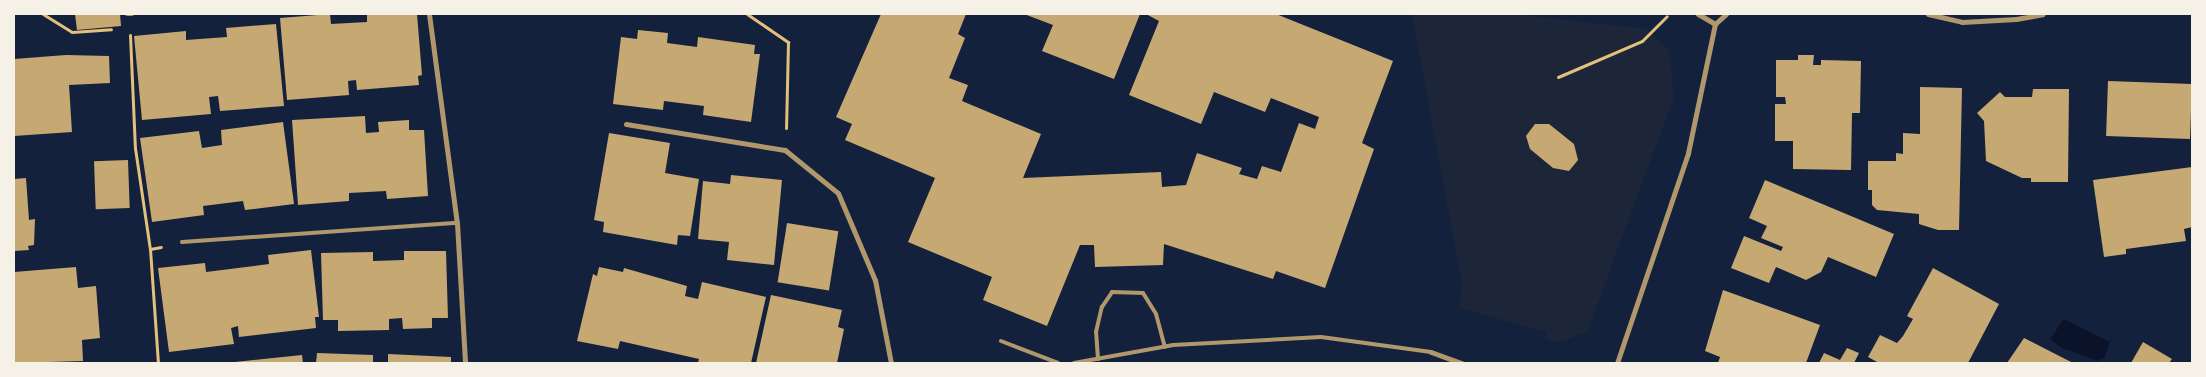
<!DOCTYPE html>
<style>
body{margin:0}
#map{position:relative;width:2206px;height:377px;overflow:hidden;background:#14213d;font-family:Jost,sans-serif}
div>[style]{position:absolute}
[style*='--x']{left:calc(var(--x)*1px);top:calc(var(--y)*1px);width:calc(var(--w)*1px);rotate:calc(var(--a)*1deg)}
.green>*{inset:0;background:#1d2539}
.water>*{inset:0;background:#0b132b}
.building>*{inset:0;background:#c6a872;transform-origin:0 0}
.path>*{height:3px;margin:-1.5px;padding:0 1.5px;transform-origin:1.5px;border-radius:1.5px;background:#e5c07b}
.service>*{height:4px;margin:-2px;padding:0 2px;transform-origin:2px;border-radius:2px;background:#b1986c}
.minor>*{height:5px;margin:-2.5px;padding:0 2.5px;transform-origin:2.5px;border-radius:2.5px;background:#b1986c}
span{translate:-50% -50%;white-space:nowrap;text-align:center;line-height:1.15;-webkit-text-stroke:4px #f6f1e7;paint-order:stroke}
.frame{position:absolute;inset:0;border:15px solid #f6f1e7;pointer-events:none}
</style>
<div id="map">
<div class="green">
<div style="clip-path:polygon(1412px 14px,1513px 14px,1647px 29px,1669px 51px,1674px 97px,1587px 332px,1559px 342px,1544px 340px,1547px 332px,1459px 308px,1462px 284px)"></div>
</div>
<div class="water">
<div style="clip-path:polygon(2064px 319px,2110px 342px,2104px 358px,2097px 361px,2062px 348px,2050px 339px)"></div>
</div>
<div class="building">
<div style="clip-path:polygon(75px 14px,120px 14px,121px 26px,77px 30px)"></div>
<div style="clip-path:polygon(330px 14px,331px 24px,367px 22px,367px 14px,417px 14px,422px 75px,418px 76px,419px 85px,357px 90px,356px 80px,348px 81px,349px 95px,287px 100px,280px 18px)"></div>
<div style="clip-path:polygon(881px 14px,966px 14px,958px 34px,965px 38px,949px 78px,968px 85px,962px 101px,1041px 134px,1023px 178px,1161px 172px,1162px 187px,1186px 185px,1197px 153px,1242px 168px,1239px 174px,1257px 179px,1262px 166px,1281px 172px,1299px 123px,1315px 129px,1319px 117px,1271px 98px,1265px 112px,1214px 92px,1201px 124px,1129px 95px,1159px 21px,1146px 14px,1276px 14px,1393px 61px,1362px 143px,1374px 149px,1325px 288px,1276px 271px,1273px 279px,1164px 244px,1163px 265px,1095px 267px,1094px 245px,1080px 245px,1047px 326px,983px 300px,992px 277px,908px 242px,935px 178px,845px 140px,852px 124px,836px 117px)"></div>
<div style="clip-path:polygon(1024px 14px,1140px 14px,1114px 79px,1042px 51px,1053px 25px)"></div>
<div style="clip-path:polygon(276px 24px,284px 106px,220px 111px,218px 96px,209px 97px,211px 114px,142px 120px,134px 36px,186px 31px,186px 40px,227px 37px,226px 28px)"></div>
<div style="clip-path:polygon(638px 30px,668px 33px,667px 43px,697px 47px,698px 37px,755px 45px,754px 54px,760px 54px,751px 122px,703px 115px,704px 106px,664px 101px,663px 110px,613px 104px,621px 37px,637px 39px)"></div>
<div style="clip-path:polygon(66px 55px,109px 56px,110px 83px,69px 85px,72px 132px,14px 136px,14px 59px)"></div>
<div style="clip-path:polygon(1798px 55px,1814px 55px,1813px 65px,1821px 65px,1821px 60px,1861px 61px,1860px 113px,1852px 113px,1851px 170px,1793px 169px,1793px 141px,1775px 141px,1775px 104px,1786px 104px,1785px 97px,1776px 97px,1776px 60px,1798px 60px)"></div>
<div style="left:2108px;top:81px;width:84px;height:55px;rotate:2deg"></div>
<div style="clip-path:polygon(1920px 87px,1962px 88px,1959px 230px,1938px 230px,1919px 224px,1919px 214px,1877px 210px,1872px 205px,1872px 190px,1868px 190px,1868px 161px,1896px 161px,1896px 153px,1903px 154px,1903px 133px,1920px 134px)"></div>
<div style="clip-path:polygon(2033px 89px,2069px 89px,2068px 182px,2031px 182px,2031px 178px,2022px 178px,1986px 161px,1984px 121px,1977px 113px,2000px 92px,2005px 97px,2032px 97px)"></div>
<div style="clip-path:polygon(365px 116px,366px 133px,379px 132px,378px 122px,409px 120px,409px 130px,424px 130px,428px 196px,387px 199px,386px 191px,349px 193px,349px 201px,298px 205px,292px 120px)"></div>
<div style="clip-path:polygon(283px 122px,294px 204px,245px 210px,243px 201px,203px 206px,204px 215px,152px 222px,140px 138px,199px 131px,202px 148px,222px 145px,221px 130px)"></div>
<div style="clip-path:polygon(1535px 124px,1549px 124px,1574px 144px,1578px 160px,1569px 171px,1553px 168px,1530px 149px,1526px 136px)"></div>
<div style="clip-path:polygon(609px 133px,670px 143px,665px 173px,699px 179px,690px 236px,678px 235px,677px 245px,603px 232px,604px 222px,594px 220px)"></div>
<div style="left:128px;top:160px;width:48px;height:34px;rotate:88deg"></div>
<div style="clip-path:polygon(2192px 167px,2192px 227px,2184px 229px,2186px 241px,2126px 249px,2126px 254px,2104px 257px,2093px 180px)"></div>
<div style="clip-path:polygon(731px 175px,782px 180px,774px 265px,727px 260px,729px 242px,698px 239px,703px 181px,730px 184px)"></div>
<div style="clip-path:polygon(26px 178px,29px 220px,35px 219px,34px 245px,28px 246px,29px 250px,14px 251px,14px 179px)"></div>
<div style="clip-path:polygon(1765px 180px,1894px 234px,1876px 277px,1828px 257px,1821px 272px,1806px 280px,1776px 267px,1769px 283px,1731px 268px,1744px 236px,1781px 251px,1783px 247px,1761px 238px,1767px 226px,1749px 218px)"></div>
<div style="left:787px;top:223px;width:52px;height:60px;rotate:9deg"></div>
<div style="clip-path:polygon(311px 250px,319px 317px,315px 317px,316px 328px,239px 337px,238px 326px,231px 328px,234px 344px,169px 352px,158px 268px,205px 263px,206px 272px,269px 264px,268px 255px)"></div>
<div style="clip-path:polygon(404px 251px,446px 251px,448px 318px,432px 318px,432px 328px,403px 329px,402px 318px,389px 319px,389px 330px,338px 331px,338px 320px,323px 320px,321px 253px,373px 252px,373px 261px,404px 260px)"></div>
<div style="clip-path:polygon(76px 267px,78px 288px,96px 286px,100px 338px,82px 340px,83px 361px,14px 363px,14px 272px)"></div>
<div style="clip-path:polygon(599px 267px,623px 272px,624px 268px,687px 286px,685px 296px,698px 299px,702px 282px,766px 297px,751px 363px,698px 363px,699px 359px,620px 341px,618px 349px,577px 341px,593px 274px,597px 276px)"></div>
<div style="clip-path:polygon(1933px 268px,1999px 304px,1968px 363px,1879px 363px,1868px 357px,1880px 335px,1897px 343px,1903px 336px,1913px 319px,1907px 316px)"></div>
<div style="clip-path:polygon(1723px 290px,1820px 325px,1806px 363px,1718px 363px,1720px 357px,1705px 351px)"></div>
<div style="clip-path:polygon(771px 295px,842px 310px,838px 327px,844px 329px,837px 363px,756px 363px)"></div>
<div style="clip-path:polygon(2024px 338px,2073px 363px,2007px 363px)"></div>
<div style="clip-path:polygon(2143px 342px,2172px 359px,2169px 363px,2131px 363px)"></div>
<div style="clip-path:polygon(1847px 348px,1859px 353px,1854px 363px,1819px 363px,1824px 353px,1840px 360px)"></div>
<div style="clip-path:polygon(317px 353px,373px 355px,373px 363px,316px 363px)"></div>
<div style="clip-path:polygon(388px 354px,451px 357px,451px 363px,388px 363px)"></div>
<div style="clip-path:polygon(302px 355px,303px 363px,235px 363px,235px 362px)"></div>
</div>
<div class="path">
<div style="--x:43;--y:14;--w:34;--a:32"></div>
<div style="--x:72;--y:32;--w:39;--a:-4"></div>
<div style="--x:747;--y:14;--w:50;--a:34.3"></div>
<div style="--x:788;--y:42;--w:86;--a:91.3"></div>
<div style="--x:130;--y:35;--w:113;--a:87.5"></div>
<div style="--x:135;--y:148;--w:102;--a:81.6"></div>
<div style="--x:150;--y:249;--w:114;--a:86"></div>
<div style="--x:1558;--y:77;--w:91;--a:-23.2"></div>
<div style="--x:1642;--y:41;--w:35;--a:-45"></div>
<div style="--x:150;--y:249;--w:11;--a:-10"></div>
</div>
<div class="service">
<div style="--x:127;--y:14;--w:5;--a:0"></div>
<div style="--x:182;--y:242;--w:276;--a:-4"></div>
<div style="--x:1001;--y:341;--w:61;--a:21.1"></div>
<div style="--x:1098;--y:359;--w:27;--a:-94"></div>
<div style="--x:1096;--y:332;--w:26;--a:-77"></div>
<div style="--x:1102;--y:307;--w:18;--a:-56"></div>
<div style="--x:1112;--y:292;--w:31;--a:2"></div>
<div style="--x:1143;--y:293;--w:25;--a:58"></div>
<div style="--x:1156;--y:314;--w:34;--a:75"></div>
<div style="--x:1074;--y:363;--w:101;--a:-10.3"></div>
<div style="--x:1173;--y:345;--w:148;--a:-3.1"></div>
<div style="--x:1321;--y:337;--w:111;--a:7.8"></div>
</div>
<div class="minor">
<div style="--x:429;--y:14;--w:211;--a:82.4"></div>
<div style="--x:457;--y:223;--w:140;--a:86.7"></div>
<div style="--x:1698;--y:14;--w:20;--a:30"></div>
<div style="--x:1928;--y:14;--w:35;--a:13"></div>
<div style="--x:1962;--y:22;--w:54;--a:-3.2"></div>
<div style="--x:2016;--y:19;--w:27;--a:-10"></div>
<div style="--x:626;--y:124;--w:161;--a:9.3"></div>
<div style="--x:785;--y:150;--w:68;--a:39.1"></div>
<div style="--x:838;--y:193;--w:95;--a:67"></div>
<div style="--x:875;--y:280;--w:85;--a:79.1"></div>
<div style="--x:1431;--y:352;--w:33;--a:20"></div>
<div style="--x:1617;--y:363;--w:222;--a:-71.3"></div>
<div style="--x:1688;--y:153;--w:132;--a:-78.2"></div>
<div style="--x:1715;--y:24;--w:15;--a:-42"></div>
</div>
<div class="frame"></div>
</div>
